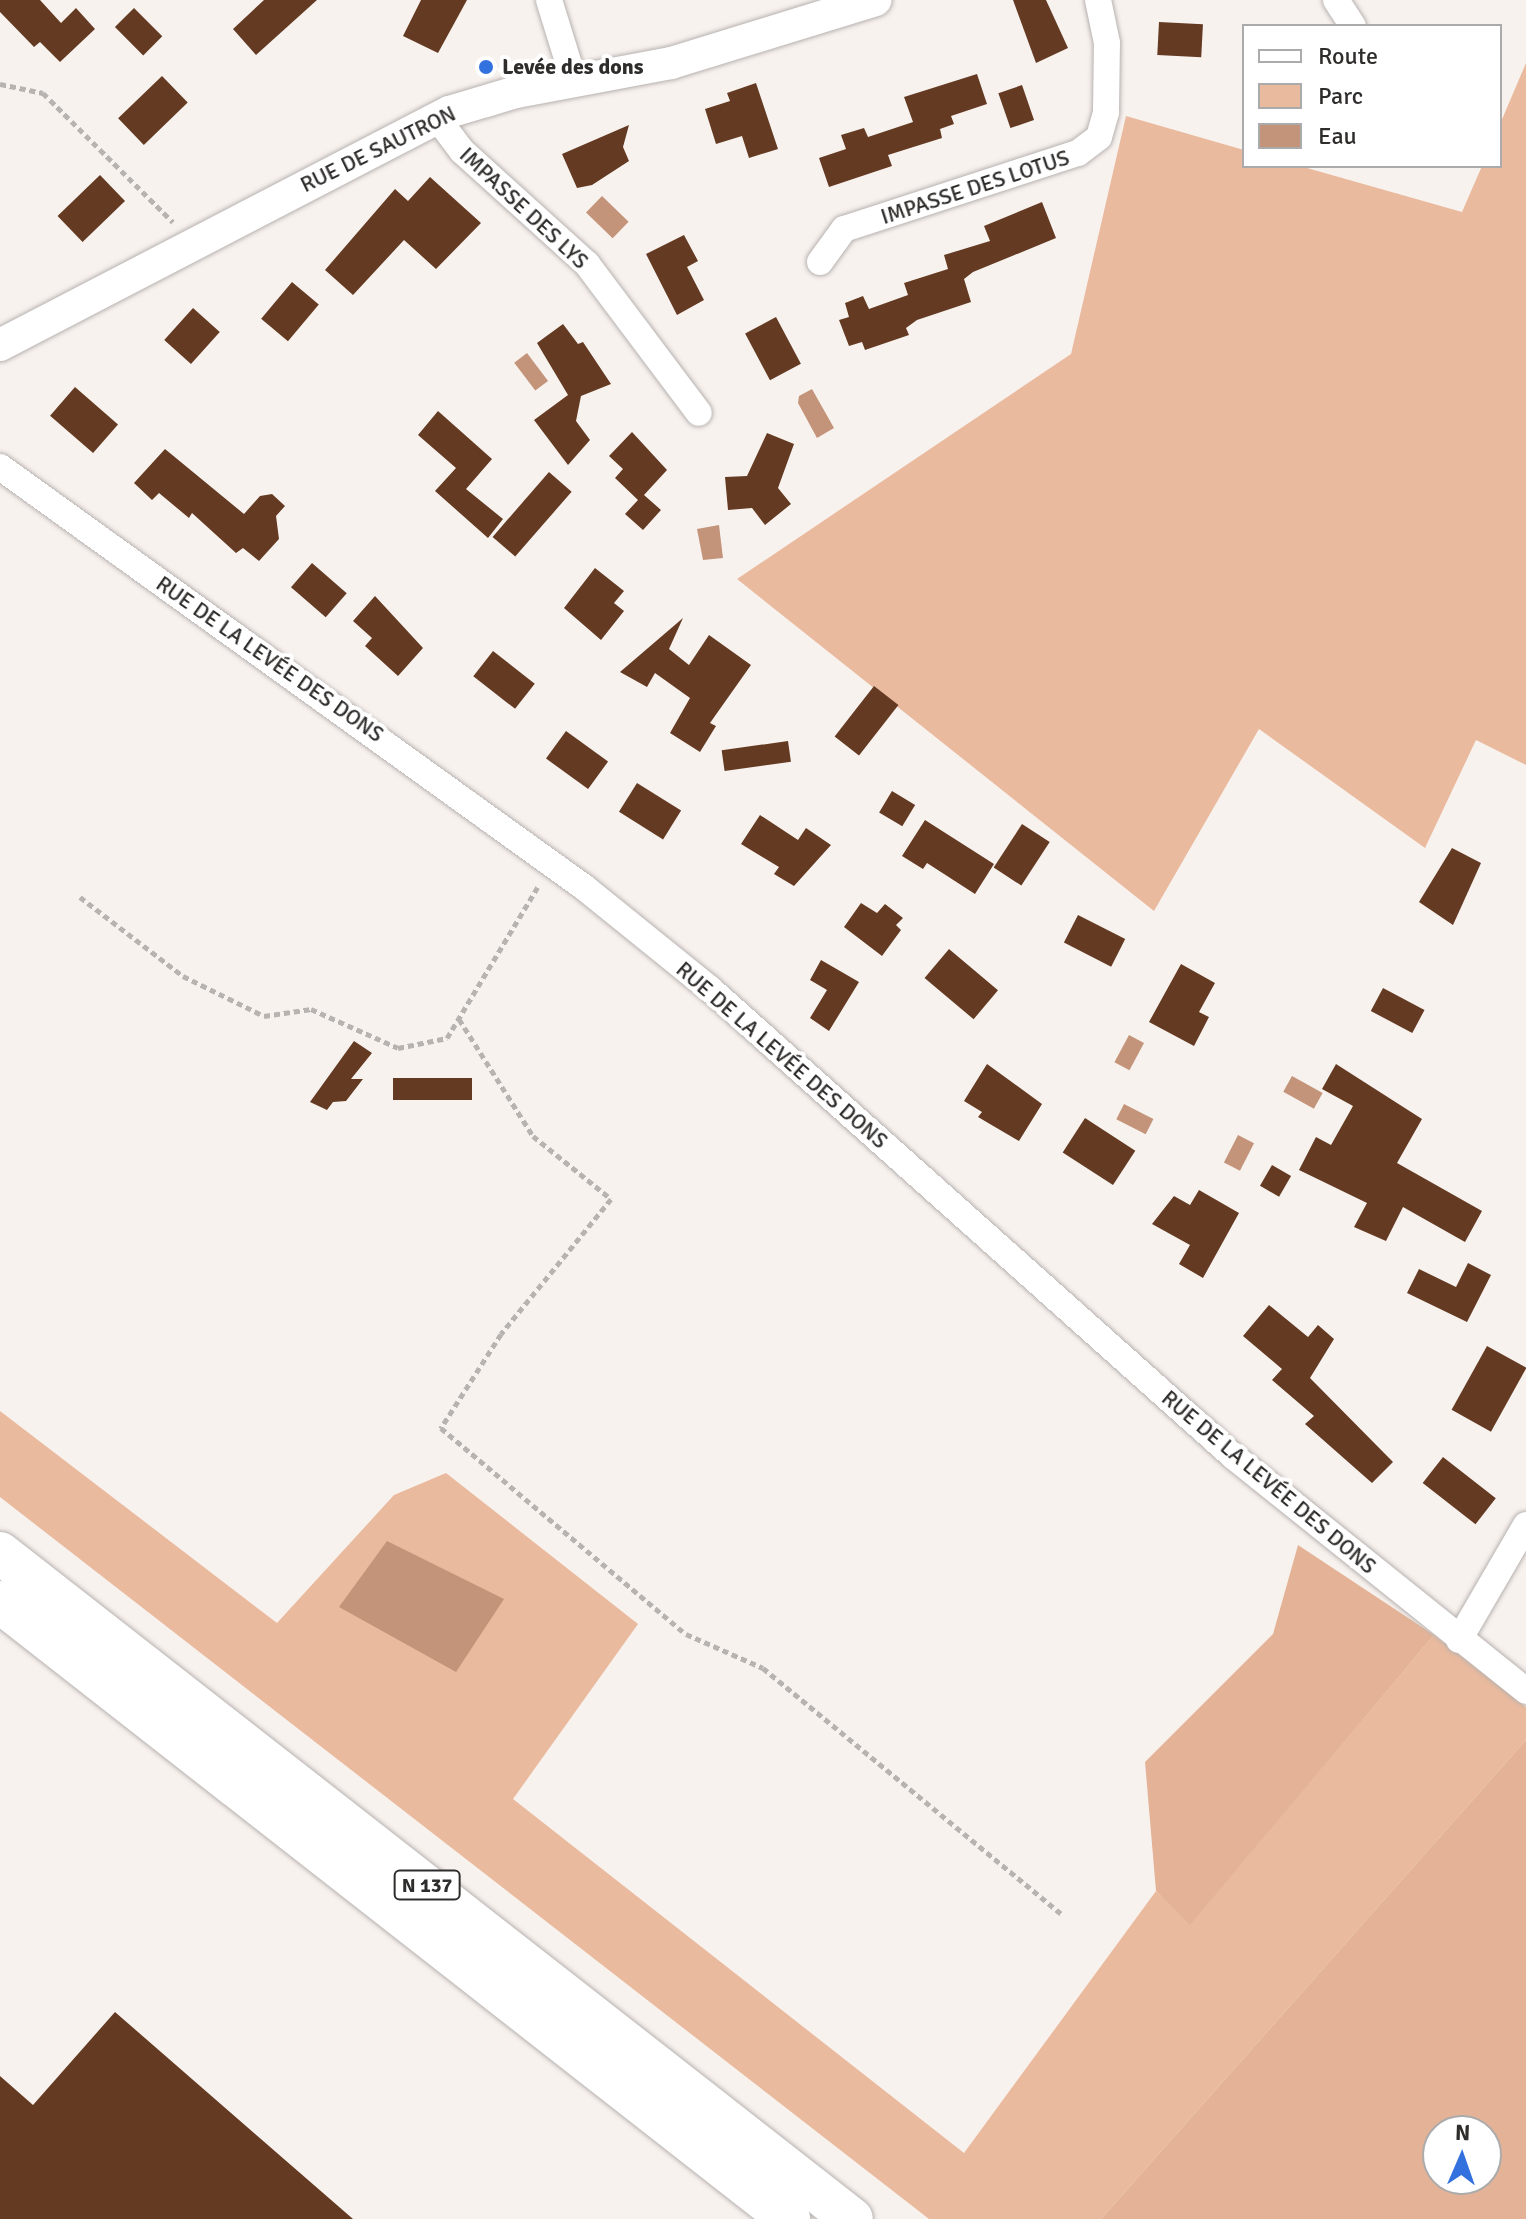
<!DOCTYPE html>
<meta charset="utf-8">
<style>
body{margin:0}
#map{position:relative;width:1526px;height:2219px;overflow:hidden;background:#f8f2ef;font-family:Signika,sans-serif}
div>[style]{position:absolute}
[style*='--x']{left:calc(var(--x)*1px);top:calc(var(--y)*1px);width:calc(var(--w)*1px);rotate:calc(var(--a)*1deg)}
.green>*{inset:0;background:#eaba9e}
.forest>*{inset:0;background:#e4b397}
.water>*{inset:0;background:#c39479;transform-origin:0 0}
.building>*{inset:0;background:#643b22;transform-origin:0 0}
.path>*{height:5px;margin-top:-2.5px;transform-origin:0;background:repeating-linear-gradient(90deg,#b7b3b0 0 6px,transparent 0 10px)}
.roads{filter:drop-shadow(0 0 2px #b7b2af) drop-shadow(0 0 2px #b7b2af)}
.minor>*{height:26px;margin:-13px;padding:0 13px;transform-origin:13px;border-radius:13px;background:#fff}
.tertiary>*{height:32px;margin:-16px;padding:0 16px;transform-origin:16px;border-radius:16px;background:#fff}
.trunk>*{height:42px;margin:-21px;padding:0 21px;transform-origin:21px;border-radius:21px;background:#fff}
.dots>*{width:22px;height:22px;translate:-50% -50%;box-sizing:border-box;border:4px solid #fff;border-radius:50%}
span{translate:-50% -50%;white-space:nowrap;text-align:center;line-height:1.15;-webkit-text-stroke:8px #fff;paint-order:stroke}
.shield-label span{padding:2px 6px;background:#fff;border:2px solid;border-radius:6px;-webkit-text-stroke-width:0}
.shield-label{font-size:20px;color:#2f2d2c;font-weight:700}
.poi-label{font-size:22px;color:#2f2d2c;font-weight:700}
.left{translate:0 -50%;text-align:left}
.street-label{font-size:22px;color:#2f2d2c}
.legend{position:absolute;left:1242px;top:24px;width:260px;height:144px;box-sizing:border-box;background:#fff;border:2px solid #acabab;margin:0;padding:10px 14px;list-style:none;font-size:24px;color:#2f2d2c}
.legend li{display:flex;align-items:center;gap:16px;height:40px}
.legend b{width:40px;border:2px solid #acabab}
.north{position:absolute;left:1422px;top:2115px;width:80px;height:80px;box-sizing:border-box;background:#fff;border:2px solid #acabab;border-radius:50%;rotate:2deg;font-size:22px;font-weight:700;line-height:32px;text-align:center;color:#2f2d2c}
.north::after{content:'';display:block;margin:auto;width:28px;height:36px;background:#3371df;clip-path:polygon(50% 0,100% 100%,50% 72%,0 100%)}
</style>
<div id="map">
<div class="green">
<div style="clip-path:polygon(1526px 63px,1526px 765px,1476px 740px,1425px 848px,1259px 729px,1154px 911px,737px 579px,1071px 354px,1126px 116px,1244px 150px,1244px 166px,1300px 166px,1462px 212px,1482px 166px,1500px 166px,1500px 124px)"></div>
<div style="clip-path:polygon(0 1411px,277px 1623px,394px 1495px,446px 1473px,638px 1624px,513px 1799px,964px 2153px,1156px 1891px,1190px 1924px,1434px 1635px,1526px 1707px,1526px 1740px,1101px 2219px,929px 2219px,0 1497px)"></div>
</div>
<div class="forest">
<div style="clip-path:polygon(1298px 1545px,1434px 1635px,1190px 1925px,1156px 1891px,1145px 1762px,1273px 1634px)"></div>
<div style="clip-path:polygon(evenodd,1526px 1740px,1526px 2219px,1101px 2219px,1526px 1740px,1438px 2131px,1486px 2131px,1486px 2179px,1438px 2179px,1438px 2131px)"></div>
</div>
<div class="water">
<div style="left:602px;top:196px;width:37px;height:23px;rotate:44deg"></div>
<div style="left:527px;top:353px;width:35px;height:16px;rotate:53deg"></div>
<div style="clip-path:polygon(812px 389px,834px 428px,817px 438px,798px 403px,799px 396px)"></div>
<div style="clip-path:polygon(719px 525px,723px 558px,703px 560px,697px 529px)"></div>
<div style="left:1129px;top:1035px;width:17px;height:31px;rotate:28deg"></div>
<div style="left:1292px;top:1076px;width:35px;height:18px;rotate:29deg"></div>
<div style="left:1124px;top:1104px;width:33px;height:17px;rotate:27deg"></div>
<div style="left:1238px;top:1135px;width:18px;height:31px;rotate:27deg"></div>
<div style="clip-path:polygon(387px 1541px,504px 1599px,456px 1672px,339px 1607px)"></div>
</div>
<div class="building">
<div style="clip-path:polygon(0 0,40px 0,61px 23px,76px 8px,95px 29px,60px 62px,40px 42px,34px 47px,0 12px)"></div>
<div style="clip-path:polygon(264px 0,317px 0,256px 55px,233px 29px)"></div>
<div style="clip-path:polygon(421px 0,467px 0,438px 53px,403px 36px)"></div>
<div style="clip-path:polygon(1013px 0,1046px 0,1068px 48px,1036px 63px)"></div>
<div style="left:134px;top:8px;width:40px;height:27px;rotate:45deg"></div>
<div style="left:1159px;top:22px;width:44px;height:33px;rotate:3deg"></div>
<div style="clip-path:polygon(977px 74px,987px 104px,951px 116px,954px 124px,940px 129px,942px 138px,888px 155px,892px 166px,829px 187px,819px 158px,846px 149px,841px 135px,864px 128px,868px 137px,913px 122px,904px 97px)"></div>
<div style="left:162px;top:76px;width:37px;height:61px;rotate:46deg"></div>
<div style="clip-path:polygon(756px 83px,778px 149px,749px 158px,742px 136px,716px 144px,705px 109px,730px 101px,727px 93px)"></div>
<div style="left:1022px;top:85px;width:37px;height:25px;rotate:71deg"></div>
<div style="clip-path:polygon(629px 125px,623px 147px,629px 161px,592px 185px,577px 188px,562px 154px)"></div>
<div style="left:100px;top:175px;width:36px;height:59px;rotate:46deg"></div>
<div style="clip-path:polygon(430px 177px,481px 223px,436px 269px,404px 240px,353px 295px,325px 270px,395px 189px,408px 201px)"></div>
<div style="clip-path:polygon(1042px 202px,1056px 238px,973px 272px,964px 279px,971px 302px,917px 320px,906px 328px,909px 335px,865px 350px,862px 342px,849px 346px,839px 320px,849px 317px,845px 303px,863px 296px,869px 309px,908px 295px,904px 283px,948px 269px,944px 255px,990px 241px,984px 226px)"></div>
<div style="clip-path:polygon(684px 235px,698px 261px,687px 267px,704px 300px,677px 315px,646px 254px)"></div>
<div style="left:292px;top:282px;width:35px;height:48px;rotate:40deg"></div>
<div style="left:193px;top:308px;width:36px;height:43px;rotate:42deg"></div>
<div style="left:776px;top:317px;width:53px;height:35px;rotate:62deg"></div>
<div style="clip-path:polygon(563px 324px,578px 344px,583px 342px,611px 384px,581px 396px,576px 421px,590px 440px,568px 465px,534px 420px,568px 395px,537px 343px)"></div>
<div style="left:75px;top:387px;width:57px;height:38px;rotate:41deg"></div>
<div style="clip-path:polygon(438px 411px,492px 459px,466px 489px,503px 519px,488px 538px,435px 491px,456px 468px,418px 435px)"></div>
<div style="clip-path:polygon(632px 432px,667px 470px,644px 495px,661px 510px,643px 530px,625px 514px,638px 500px,615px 478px,623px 469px,609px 456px)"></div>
<div style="clip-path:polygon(767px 433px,794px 444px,778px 488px,791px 504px,765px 525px,752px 508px,728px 510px,725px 477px,747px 476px)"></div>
<div style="clip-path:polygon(165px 449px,244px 514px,260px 496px,272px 494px,285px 506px,276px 516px,279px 539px,259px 561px,243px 548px,236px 553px,192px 513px,189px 518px,159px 493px,152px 500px,134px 483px)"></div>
<div style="left:549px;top:472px;width:30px;height:86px;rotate:41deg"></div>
<div style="left:312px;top:563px;width:46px;height:32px;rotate:41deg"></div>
<div style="clip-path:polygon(595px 568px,624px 591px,614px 603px,624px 611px,601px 640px,564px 608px)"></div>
<div style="clip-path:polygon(375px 596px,423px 648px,398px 676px,365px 646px,372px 638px,353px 621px)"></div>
<div style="clip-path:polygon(683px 618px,669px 649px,689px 665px,709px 635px,751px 665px,710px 723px,716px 726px,700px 752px,670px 733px,690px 698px,655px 673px,647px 687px,620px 672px)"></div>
<div style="left:493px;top:651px;width:53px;height:32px;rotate:38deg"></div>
<div style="left:874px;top:686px;width:31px;height:64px;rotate:38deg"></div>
<div style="left:566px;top:731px;width:52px;height:34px;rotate:36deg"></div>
<div style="left:788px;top:741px;width:21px;height:67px;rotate:82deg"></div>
<div style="left:637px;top:783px;width:52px;height:34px;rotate:32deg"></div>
<div style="left:892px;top:791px;width:27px;height:25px;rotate:31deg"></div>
<div style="clip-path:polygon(760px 815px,798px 840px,806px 828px,831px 845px,794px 886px,774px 874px,779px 867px,741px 844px)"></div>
<div style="clip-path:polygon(925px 820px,994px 864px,975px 894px,927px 863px,923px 869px,902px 856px)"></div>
<div style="left:1022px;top:824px;width:33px;height:52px;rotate:33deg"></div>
<div style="clip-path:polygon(1452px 848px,1481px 863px,1453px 925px,1419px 902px)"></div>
<div style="clip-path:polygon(861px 903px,877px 913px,885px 904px,903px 918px,896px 925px,901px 930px,882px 956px,844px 927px)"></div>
<div style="left:1078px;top:915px;width:53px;height:31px;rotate:27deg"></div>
<div style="left:949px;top:949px;width:64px;height:38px;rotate:40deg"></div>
<div style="clip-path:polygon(821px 960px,859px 982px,829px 1031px,810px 1018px,827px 990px,810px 980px)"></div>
<div style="clip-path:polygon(1181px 964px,1215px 983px,1199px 1012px,1209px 1017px,1194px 1046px,1149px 1022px)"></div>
<div style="left:1383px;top:988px;width:47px;height:26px;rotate:28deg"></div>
<div style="clip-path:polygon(354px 1041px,372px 1053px,351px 1079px,363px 1079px,346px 1101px,333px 1102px,327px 1110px,310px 1102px)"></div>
<div style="clip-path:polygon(987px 1064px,1042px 1104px,1019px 1141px,978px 1117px,982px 1112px,964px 1101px)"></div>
<div style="clip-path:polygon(1336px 1064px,1422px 1119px,1397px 1163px,1482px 1211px,1465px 1242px,1403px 1207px,1386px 1241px,1354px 1227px,1367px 1203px,1299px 1170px,1316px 1137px,1331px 1145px,1353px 1106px,1322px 1089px)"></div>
<div style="left:472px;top:1078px;width:22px;height:79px;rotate:90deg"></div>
<div style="left:1085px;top:1118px;width:60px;height:41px;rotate:33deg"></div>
<div style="left:1272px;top:1165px;width:22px;height:24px;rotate:30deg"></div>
<div style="clip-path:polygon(1199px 1190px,1239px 1213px,1203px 1278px,1179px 1264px,1190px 1245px,1152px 1224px,1174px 1196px,1190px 1205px)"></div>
<div style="clip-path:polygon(1468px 1263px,1491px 1275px,1467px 1322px,1407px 1293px,1419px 1269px,1456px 1287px)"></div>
<div style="clip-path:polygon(1269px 1305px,1308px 1337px,1318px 1325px,1334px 1339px,1310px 1378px,1393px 1462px,1372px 1483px,1305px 1424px,1314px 1416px,1272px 1380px,1282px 1369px,1243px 1336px)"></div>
<div style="left:1487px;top:1346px;width:45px;height:73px;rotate:29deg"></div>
<div style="left:1443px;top:1457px;width:67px;height:33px;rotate:38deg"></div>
<div style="clip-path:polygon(115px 2012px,353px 2219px,0 2219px,0 2076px,33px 2105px)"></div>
</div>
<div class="path">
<div style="--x:0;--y:84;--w:44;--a:11.8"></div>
<div style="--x:43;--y:93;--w:183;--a:44.8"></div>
<div style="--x:80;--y:897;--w:130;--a:37.5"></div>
<div style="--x:183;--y:976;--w:90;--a:26.3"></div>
<div style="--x:264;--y:1016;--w:48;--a:-8.5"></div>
<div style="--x:311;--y:1009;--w:95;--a:24.1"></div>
<div style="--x:398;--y:1048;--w:50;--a:-11.5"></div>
<div style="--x:447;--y:1038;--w:179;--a:-59"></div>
<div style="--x:459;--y:1019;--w:138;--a:57.7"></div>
<div style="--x:533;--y:1136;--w:100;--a:38.9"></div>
<div style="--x:611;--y:1199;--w:174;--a:129.2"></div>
<div style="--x:501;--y:1334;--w:112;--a:122.6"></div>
<div style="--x:441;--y:1428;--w:320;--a:40.1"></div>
<div style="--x:686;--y:1634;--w:84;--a:23.8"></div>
<div style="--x:763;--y:1668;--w:386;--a:39.5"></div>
</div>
<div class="roads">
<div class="minor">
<div style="--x:549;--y:0;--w:85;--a:72.8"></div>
<div style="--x:1336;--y:0;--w:31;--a:57"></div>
<div style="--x:437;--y:118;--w:41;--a:52.9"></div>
<div style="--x:462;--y:151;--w:169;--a:42.1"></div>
<div style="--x:587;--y:264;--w:186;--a:53.1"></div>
<div style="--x:820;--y:262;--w:41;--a:-54"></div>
<div style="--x:844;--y:229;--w:246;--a:-18"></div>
<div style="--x:1078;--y:153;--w:26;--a:-37"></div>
<div style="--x:1099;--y:137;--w:26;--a:-74"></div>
<div style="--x:1106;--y:112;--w:69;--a:-89.2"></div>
<div style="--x:1107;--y:43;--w:44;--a:-101.8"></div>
<div style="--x:0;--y:467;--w:721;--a:35.74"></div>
<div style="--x:585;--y:888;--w:161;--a:38.9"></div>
<div style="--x:710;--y:989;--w:701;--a:41.76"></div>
<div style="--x:1233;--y:1456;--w:376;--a:38.7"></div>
<div style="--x:1459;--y:1640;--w:133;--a:-59.8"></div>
</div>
<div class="tertiary">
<div style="--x:0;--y:345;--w:506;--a:-27.43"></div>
<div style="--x:449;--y:112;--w:70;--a:-16.6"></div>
<div style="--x:516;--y:92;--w:158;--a:-10.6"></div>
<div style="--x:671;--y:63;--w:214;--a:-17.1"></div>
</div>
<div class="trunk">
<div style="--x:0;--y:1553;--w:1081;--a:38.01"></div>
<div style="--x:0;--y:1602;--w:1002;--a:38.03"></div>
</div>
</div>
<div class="dots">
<div style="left:486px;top:67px;background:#3371df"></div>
</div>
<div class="shield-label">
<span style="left:427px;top:1885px">N 137</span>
</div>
<div class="poi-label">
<span class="left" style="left:502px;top:67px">Levée des dons</span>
</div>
<div class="street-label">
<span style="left:378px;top:149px;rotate:-26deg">RUE DE SAUTRON</span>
<span style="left:975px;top:187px;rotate:-18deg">IMPASSE DES LOTUS</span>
<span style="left:524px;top:208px;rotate:43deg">IMPASSE DES LYS</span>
<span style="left:270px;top:659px;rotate:35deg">RUE DE LA LEVÉE DES DONS</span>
<span style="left:782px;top:1055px;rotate:41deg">RUE DE LA LEVÉE DES DONS</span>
<span style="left:1269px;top:1482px;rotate:40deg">RUE DE LA LEVÉE DES DONS</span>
</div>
<ul class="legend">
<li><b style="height:10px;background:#fff"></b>Route</li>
<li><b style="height:22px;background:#eaba9e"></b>Parc</li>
<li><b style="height:22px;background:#c39479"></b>Eau</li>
</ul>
<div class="north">N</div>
</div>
